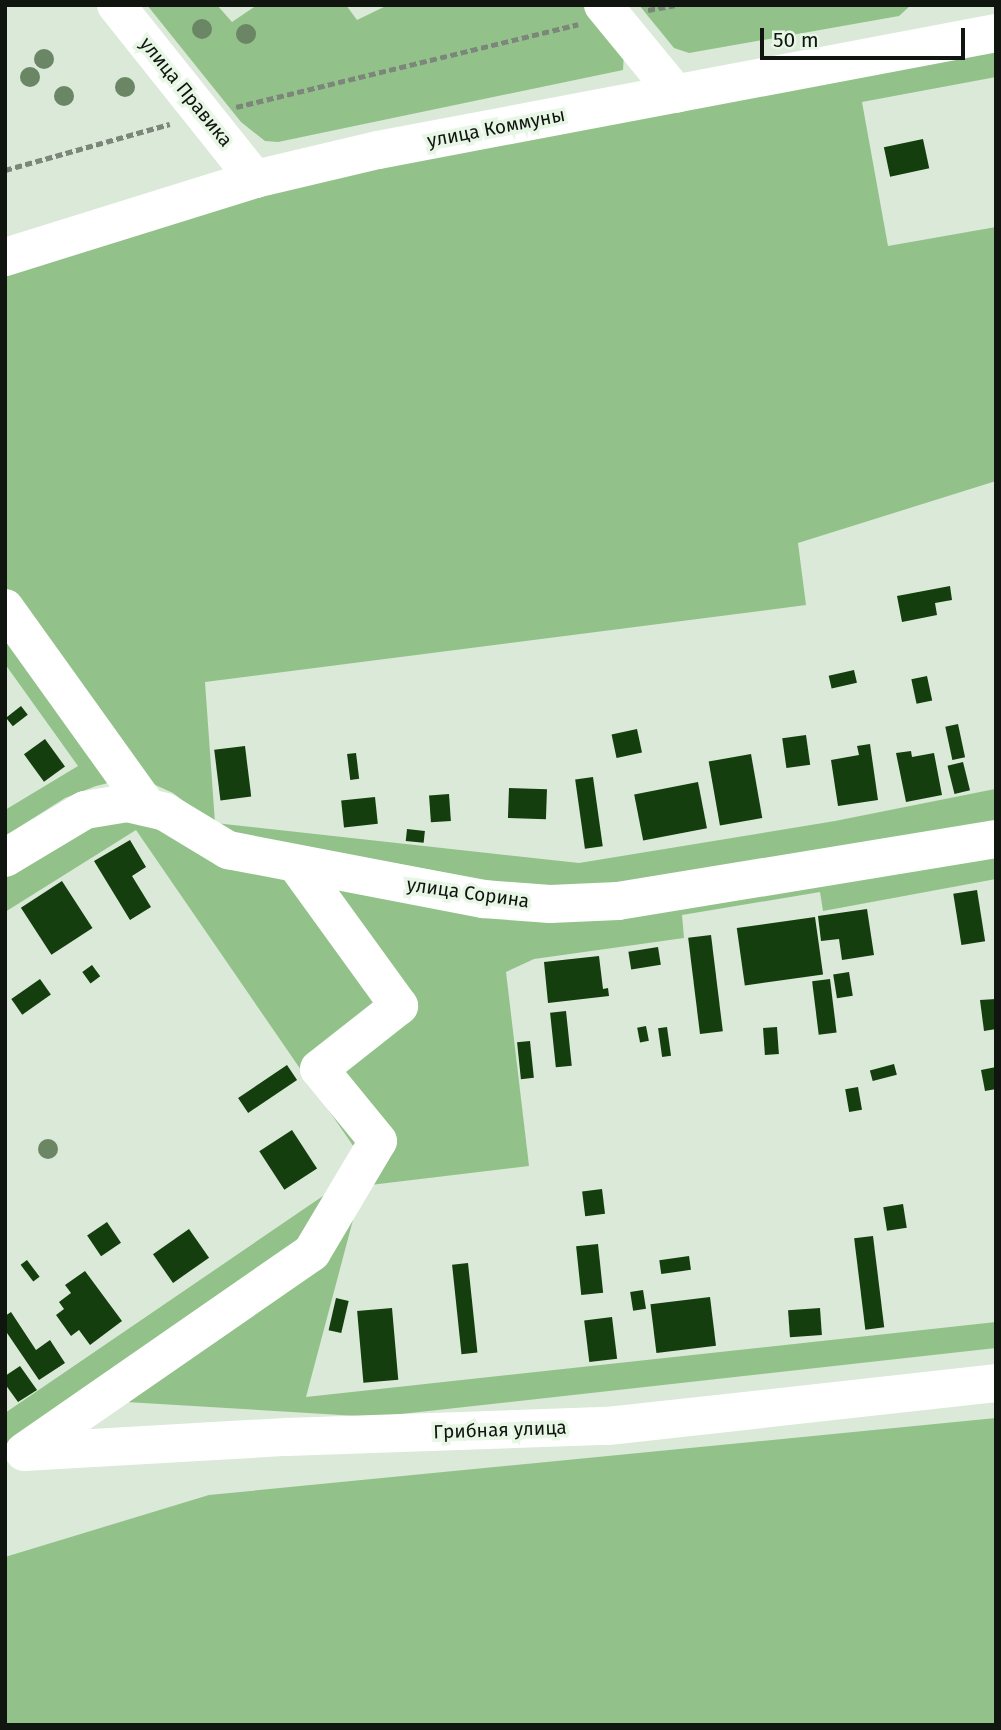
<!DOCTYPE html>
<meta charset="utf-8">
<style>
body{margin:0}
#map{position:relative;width:1001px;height:1730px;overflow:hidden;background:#dae9d8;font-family:"Fira Sans",sans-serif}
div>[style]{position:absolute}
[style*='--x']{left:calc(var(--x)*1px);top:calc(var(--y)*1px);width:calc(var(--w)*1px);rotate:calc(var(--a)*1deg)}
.green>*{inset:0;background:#92c289}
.building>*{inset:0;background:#143e0d;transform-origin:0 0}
.path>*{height:4.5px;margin-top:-2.25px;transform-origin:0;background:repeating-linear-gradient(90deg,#7c867a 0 7px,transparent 0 10.5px)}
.minor>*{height:38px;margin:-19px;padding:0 19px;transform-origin:19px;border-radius:19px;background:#fff}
.trees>*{width:20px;height:20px;margin:-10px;border-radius:50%;background:#6a8664}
span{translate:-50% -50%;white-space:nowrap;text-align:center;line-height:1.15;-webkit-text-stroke:7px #e7f6e5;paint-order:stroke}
.street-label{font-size:19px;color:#10150f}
.frame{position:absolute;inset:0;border:7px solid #10150f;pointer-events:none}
.scale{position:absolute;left:760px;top:28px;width:205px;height:32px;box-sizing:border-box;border:4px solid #10150f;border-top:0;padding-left:9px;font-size:21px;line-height:24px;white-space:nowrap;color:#10150f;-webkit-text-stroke:5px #e7f6e5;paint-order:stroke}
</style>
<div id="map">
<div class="green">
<div style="clip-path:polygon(147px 5px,217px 5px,232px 22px,257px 5px,346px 5px,357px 20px,388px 5px,602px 5px,625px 34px,623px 70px,278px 142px,265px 141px,241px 122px)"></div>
<div style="clip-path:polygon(639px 5px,911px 5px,899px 16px,689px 53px,674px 48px)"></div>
<div style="clip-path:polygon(996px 49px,996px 77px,862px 102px,888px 246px,996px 227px,996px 481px,798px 543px,806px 605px,205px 682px,215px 823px,579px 863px,835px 821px,995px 789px,996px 825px,623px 885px,520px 886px,224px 832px,173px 793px,151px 783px,112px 782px,96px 786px,65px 798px,5px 836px,5px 810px,78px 766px,5px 664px,5px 263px,257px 191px)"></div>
<div style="clip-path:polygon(107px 814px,507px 913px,996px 852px,996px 879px,823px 911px,820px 892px,682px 915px,684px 938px,534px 959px,506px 972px,529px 1166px,362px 1186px,306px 1397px,996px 1322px,996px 1348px,374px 1417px,76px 1399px,5px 1445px,5px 1413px,367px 1166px,136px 830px,5px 912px,5px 877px)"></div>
<div style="clip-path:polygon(996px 1418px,996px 1725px,5px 1725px,5px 1557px,209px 1495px)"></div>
</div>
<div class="building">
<div style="left:923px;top:139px;width:30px;height:40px;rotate:78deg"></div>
<div style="clip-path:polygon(950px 586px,952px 600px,935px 603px,937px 615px,902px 622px,897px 596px)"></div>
<div style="left:854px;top:670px;width:13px;height:26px;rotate:77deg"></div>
<div style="left:927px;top:676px;width:25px;height:16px;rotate:78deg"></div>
<div style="left:21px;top:706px;width:11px;height:19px;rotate:52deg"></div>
<div style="left:958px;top:724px;width:34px;height:13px;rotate:78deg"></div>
<div style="left:637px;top:729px;width:24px;height:26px;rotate:78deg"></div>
<div style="left:806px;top:735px;width:30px;height:24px;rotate:82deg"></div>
<div style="left:45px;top:739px;width:34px;height:26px;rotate:54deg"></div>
<div style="clip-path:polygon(870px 744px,878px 800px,838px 806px,831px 760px,859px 755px,857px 746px)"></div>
<div style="left:245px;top:746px;width:51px;height:31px;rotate:83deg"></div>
<div style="clip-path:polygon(911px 751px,912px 757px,934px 753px,942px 795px,906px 802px,896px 753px)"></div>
<div style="left:356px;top:753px;width:26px;height:9px;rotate:83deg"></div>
<div style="left:751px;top:754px;width:65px;height:43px;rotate:80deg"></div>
<div style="left:963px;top:762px;width:29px;height:16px;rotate:76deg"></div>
<div style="left:593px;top:777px;width:70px;height:18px;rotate:82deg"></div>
<div style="left:698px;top:782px;width:47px;height:65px;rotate:79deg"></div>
<div style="left:509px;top:788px;width:38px;height:30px;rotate:2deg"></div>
<div style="left:449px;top:794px;width:27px;height:20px;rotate:86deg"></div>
<div style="left:375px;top:797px;width:27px;height:34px;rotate:84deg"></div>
<div style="left:407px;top:829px;width:18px;height:12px;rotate:6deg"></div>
<div style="clip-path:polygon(130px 840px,146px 867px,132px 876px,151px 907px,130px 920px,94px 861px)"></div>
<div style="left:62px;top:881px;width:56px;height:49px;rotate:57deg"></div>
<div style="left:977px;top:890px;width:52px;height:24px;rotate:81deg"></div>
<div style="clip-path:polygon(867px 909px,874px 955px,842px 960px,839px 939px,821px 941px,818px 916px)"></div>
<div style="left:815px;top:917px;width:58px;height:79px;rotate:82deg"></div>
<div style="left:711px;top:935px;width:97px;height:23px;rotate:83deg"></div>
<div style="left:658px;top:947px;width:18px;height:30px;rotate:81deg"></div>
<div style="clip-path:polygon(599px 956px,603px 989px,608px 988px,609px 996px,548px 1003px,544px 962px)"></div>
<div style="left:92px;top:965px;width:14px;height:12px;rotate:54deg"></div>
<div style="left:849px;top:972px;width:24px;height:16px;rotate:81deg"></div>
<div style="left:40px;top:979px;width:19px;height:35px;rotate:55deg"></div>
<div style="left:830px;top:979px;width:54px;height:18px;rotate:83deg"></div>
<div style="clip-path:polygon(996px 999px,996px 1029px,984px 1031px,980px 1000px)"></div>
<div style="left:566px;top:1011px;width:55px;height:16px;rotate:84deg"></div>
<div style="left:646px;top:1026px;width:15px;height:9px;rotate:79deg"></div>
<div style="left:667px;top:1027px;width:29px;height:9px;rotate:82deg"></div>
<div style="left:777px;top:1027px;width:27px;height:14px;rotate:86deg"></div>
<div style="left:530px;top:1041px;width:37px;height:13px;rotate:84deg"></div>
<div style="left:894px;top:1064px;width:11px;height:25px;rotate:75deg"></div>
<div style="left:287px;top:1065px;width:18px;height:59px;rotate:56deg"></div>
<div style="clip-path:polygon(996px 1067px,996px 1089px,985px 1091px,981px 1070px)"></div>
<div style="left:858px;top:1087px;width:23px;height:13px;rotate:80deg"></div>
<div style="left:292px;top:1130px;width:46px;height:39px;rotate:57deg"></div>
<div style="left:602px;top:1189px;width:25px;height:20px;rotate:83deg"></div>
<div style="left:903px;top:1204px;width:24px;height:20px;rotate:81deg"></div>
<div style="left:107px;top:1222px;width:25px;height:24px;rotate:56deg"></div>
<div style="left:189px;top:1229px;width:35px;height:44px;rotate:55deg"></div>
<div style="left:873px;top:1236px;width:92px;height:19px;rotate:83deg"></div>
<div style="left:598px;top:1244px;width:49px;height:22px;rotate:84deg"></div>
<div style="left:689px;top:1256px;width:14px;height:30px;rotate:82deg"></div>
<div style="left:27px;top:1260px;width:21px;height:8px;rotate:53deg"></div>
<div style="left:468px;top:1263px;width:90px;height:16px;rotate:84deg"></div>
<div style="clip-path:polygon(85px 1271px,122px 1321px,90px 1345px,79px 1330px,71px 1336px,56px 1315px,64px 1309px,59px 1302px,71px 1293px,65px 1285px)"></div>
<div style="left:643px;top:1290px;width:19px;height:13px;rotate:81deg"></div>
<div style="left:710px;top:1297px;width:49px;height:60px;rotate:83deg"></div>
<div style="left:336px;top:1298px;width:13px;height:33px;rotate:13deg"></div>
<div style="left:392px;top:1308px;width:72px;height:35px;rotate:85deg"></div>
<div style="left:820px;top:1308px;width:27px;height:32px;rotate:86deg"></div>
<div style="clip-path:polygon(11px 1312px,36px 1350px,50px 1340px,65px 1363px,39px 1380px,5px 1330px,5px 1316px)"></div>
<div style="left:612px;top:1317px;width:42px;height:28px;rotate:83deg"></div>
<div style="clip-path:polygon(20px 1366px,37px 1390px,18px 1402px,5px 1384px,5px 1376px)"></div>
</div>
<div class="path">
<div style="--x:648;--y:10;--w:27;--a:-10"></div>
<div style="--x:236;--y:107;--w:352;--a:-13.6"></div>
<div style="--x:5;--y:170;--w:171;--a:-15.6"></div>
</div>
<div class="minor">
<div style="--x:116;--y:5;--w:223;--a:51.4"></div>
<div style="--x:603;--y:5;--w:115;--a:50.6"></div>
<div style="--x:5;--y:257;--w:262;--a:-17.3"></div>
<div style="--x:255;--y:179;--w:126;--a:-13.3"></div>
<div style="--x:378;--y:150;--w:629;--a:-10.72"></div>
<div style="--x:5;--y:608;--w:242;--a:54.4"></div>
<div style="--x:5;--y:858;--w:93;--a:-31"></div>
<div style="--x:85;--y:810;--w:43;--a:-9.5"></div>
<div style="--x:127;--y:803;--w:39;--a:13"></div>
<div style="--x:165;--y:812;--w:74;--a:31.1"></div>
<div style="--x:228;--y:850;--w:260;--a:10.9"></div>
<div style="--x:483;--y:899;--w:67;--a:4.3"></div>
<div style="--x:550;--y:904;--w:68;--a:-2.5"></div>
<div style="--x:618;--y:901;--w:383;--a:-9.3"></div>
<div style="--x:25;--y:1451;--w:349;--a:-34.7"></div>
<div style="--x:312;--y:1252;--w:129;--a:-59.3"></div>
<div style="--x:378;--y:1141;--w:93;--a:-129.3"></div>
<div style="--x:319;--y:1069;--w:102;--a:-38.2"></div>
<div style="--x:399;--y:1006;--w:174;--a:-125.9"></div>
<div style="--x:24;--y:1452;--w:263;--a:-3.3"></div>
<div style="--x:287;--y:1437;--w:321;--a:-2"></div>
<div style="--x:608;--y:1426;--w:390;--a:-6.3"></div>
</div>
<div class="trees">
<div style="left:202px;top:29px"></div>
<div style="left:246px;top:34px"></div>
<div style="left:44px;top:59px"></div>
<div style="left:30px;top:77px"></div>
<div style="left:125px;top:87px"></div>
<div style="left:64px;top:96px"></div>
<div style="left:48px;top:1149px"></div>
</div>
<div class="street-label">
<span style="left:186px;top:92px;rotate:51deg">улица Правика</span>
<span style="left:496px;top:128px;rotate:-11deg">улица Коммуны</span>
<span style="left:468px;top:893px;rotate:8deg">улица Сорина</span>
<span style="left:500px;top:1430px;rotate:-2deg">Грибная улица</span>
</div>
<div class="frame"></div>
<div class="scale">50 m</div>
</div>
